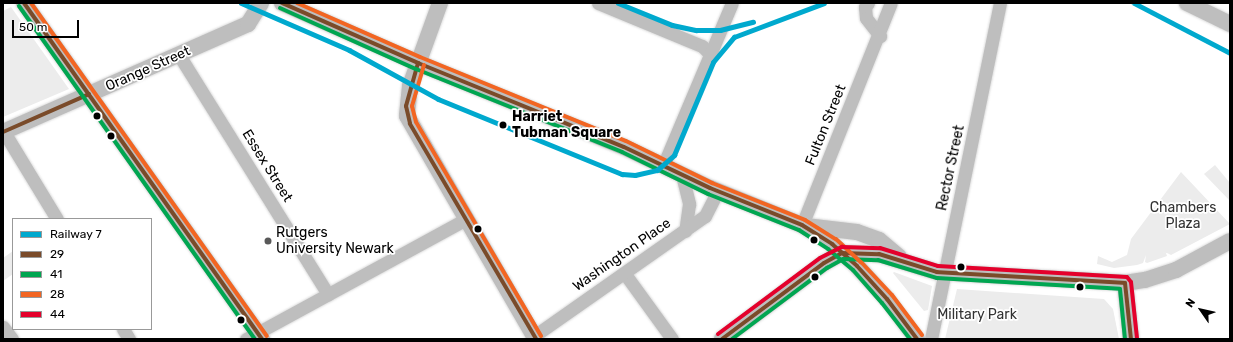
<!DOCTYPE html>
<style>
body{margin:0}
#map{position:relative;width:1233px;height:342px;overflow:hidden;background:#fff;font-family:Rubik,sans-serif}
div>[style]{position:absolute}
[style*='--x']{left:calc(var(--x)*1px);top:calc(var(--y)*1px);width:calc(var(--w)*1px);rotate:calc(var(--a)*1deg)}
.green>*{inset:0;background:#ececec}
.roads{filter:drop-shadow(0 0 1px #dbdbdb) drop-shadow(0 0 1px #dbdbdb)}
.minor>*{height:13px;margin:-6.5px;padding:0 6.5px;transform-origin:6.5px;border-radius:6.5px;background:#bebebe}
.major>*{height:16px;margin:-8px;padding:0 8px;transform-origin:8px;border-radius:8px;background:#bebebe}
.bus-1>*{height:4px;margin:-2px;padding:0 2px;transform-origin:2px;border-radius:2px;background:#7a4b2a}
.bus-2>*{height:4px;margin:-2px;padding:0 2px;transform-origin:2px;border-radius:2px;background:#00a651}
.bus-3>*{height:4px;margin:-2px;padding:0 2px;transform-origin:2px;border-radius:2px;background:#f26522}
.bus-4>*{height:4px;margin:-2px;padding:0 2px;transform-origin:2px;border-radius:2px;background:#e4002b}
.rail-1>*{height:5px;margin:-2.5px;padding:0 2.5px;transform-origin:2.5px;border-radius:2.5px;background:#00a9ce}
.dots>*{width:11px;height:11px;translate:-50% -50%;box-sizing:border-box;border:2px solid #fff;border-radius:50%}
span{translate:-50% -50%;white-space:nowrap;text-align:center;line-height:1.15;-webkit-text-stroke:3.5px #fff;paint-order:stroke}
.street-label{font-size:14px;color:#000}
.stop-label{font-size:14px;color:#000;font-weight:700}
.left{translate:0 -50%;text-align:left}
.park-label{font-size:14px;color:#333}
.poi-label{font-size:14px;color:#000}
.frame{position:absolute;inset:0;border:4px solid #000;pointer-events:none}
.legend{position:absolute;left:12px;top:218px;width:140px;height:112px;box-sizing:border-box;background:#fff;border:1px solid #999;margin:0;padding:5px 7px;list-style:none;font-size:12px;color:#000}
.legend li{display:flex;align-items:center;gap:8px;height:20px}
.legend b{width:20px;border:1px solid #999}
.north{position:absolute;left:1181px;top:290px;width:40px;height:40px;-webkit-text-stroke:3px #fff;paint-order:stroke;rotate:304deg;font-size:11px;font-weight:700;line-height:16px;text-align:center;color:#000}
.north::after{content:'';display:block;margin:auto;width:14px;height:18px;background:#000;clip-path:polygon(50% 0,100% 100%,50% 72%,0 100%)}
.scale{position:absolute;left:12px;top:20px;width:67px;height:18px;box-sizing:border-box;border:2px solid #000;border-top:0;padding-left:5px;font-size:12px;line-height:14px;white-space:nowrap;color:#000;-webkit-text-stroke:3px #fff;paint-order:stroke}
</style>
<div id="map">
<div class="green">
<div style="clip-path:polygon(11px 7px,69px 89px,3px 117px,3px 11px)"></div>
<div style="clip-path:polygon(1215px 165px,1230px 183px,1230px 201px,1204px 174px)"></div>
<div style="clip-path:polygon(1181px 172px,1230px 224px,1171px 255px,1167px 253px,1150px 252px,1166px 253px,1167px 256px,1147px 263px,1145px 262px,1146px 255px,1143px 263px,1137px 265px,1114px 268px,1097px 264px,1098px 256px,1112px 262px,1127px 255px,1131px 239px)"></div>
<div style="clip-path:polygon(13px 251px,13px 274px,3px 281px,3px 258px)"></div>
<div style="clip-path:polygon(894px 272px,932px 286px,928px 310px,924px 311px,893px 273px)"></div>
<div style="clip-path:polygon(957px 289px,1104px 299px,1113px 309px,1119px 339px,945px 339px)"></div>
</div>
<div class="roads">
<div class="minor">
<div style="--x:598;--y:3;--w:113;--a:22.5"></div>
<div style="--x:702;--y:46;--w:10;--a:45"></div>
<div style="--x:868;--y:3;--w:5;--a:127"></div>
<div style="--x:865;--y:7;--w:11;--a:85"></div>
<div style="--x:866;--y:18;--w:23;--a:52"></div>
<div style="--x:179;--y:55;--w:282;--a:58.1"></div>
<div style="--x:4;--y:132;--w:102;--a:58.7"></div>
<div style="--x:663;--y:166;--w:177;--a:-67.1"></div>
<div style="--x:682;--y:175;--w:30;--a:76"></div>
<div style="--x:689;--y:204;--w:27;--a:98"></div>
<div style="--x:802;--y:225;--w:239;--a:-68.2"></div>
<div style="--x:625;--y:274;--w:80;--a:54.1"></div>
<div style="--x:3;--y:327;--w:15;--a:53"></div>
<div style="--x:123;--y:329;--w:12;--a:59"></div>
<div style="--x:534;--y:336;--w:209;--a:-35.1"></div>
<div style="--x:705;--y:216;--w:28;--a:-63"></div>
<div style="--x:246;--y:339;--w:251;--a:-28.6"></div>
<div style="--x:931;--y:339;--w:343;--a:-78.4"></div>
</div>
<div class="major">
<div style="--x:24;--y:3;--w:412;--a:54.7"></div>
<div style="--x:282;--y:3;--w:149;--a:23.8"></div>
<div style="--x:418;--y:63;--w:222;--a:22.2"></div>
<div style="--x:624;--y:147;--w:95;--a:25.5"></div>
<div style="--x:710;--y:188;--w:99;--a:21.9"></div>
<div style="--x:802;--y:225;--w:36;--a:32"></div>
<div style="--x:832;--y:244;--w:33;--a:41"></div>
<div style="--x:857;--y:266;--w:45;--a:47.7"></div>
<div style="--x:887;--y:299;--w:50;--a:53.1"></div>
<div style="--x:440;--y:3;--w:88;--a:109.9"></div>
<div style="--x:410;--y:86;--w:30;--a:96"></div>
<div style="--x:407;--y:116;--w:258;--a:60"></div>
<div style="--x:1187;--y:3;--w:48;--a:26"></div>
<div style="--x:3;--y:132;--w:268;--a:-23.8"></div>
<div style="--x:248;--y:24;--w:25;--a:-58"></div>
<div style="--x:806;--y:226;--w:51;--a:6.7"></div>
<div style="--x:857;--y:232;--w:23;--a:20"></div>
<div style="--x:879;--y:240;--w:26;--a:40"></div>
<div style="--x:1125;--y:283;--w:56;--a:83.9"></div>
<div style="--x:722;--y:339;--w:127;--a:-36.7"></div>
<div style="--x:824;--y:263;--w:21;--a:-29"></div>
<div style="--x:842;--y:253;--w:37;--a:2"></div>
<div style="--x:879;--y:254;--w:61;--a:17.2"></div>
<div style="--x:937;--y:272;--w:188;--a:3.3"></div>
<div style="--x:1125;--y:283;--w:20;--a:-9"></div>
<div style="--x:1145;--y:280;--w:33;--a:-18"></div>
<div style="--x:1176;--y:270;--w:61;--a:-28.2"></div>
</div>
</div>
<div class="bus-1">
<div style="--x:24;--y:3;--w:412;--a:54.7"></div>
<div style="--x:282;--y:3;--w:149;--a:23.8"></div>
<div style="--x:418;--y:63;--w:222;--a:22.2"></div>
<div style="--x:624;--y:147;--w:95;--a:25.5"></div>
<div style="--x:710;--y:188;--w:99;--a:21.9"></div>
<div style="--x:802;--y:225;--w:36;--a:32"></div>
<div style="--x:832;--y:244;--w:33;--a:41"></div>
<div style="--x:857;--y:266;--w:45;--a:47.7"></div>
<div style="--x:887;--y:299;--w:50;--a:53.1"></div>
<div style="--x:418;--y:63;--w:45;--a:105.6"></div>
<div style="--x:406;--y:106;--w:18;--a:77"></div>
<div style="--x:410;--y:124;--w:249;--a:59.6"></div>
<div style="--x:3;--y:132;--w:94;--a:-23.8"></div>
<div style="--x:722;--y:339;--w:127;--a:-36.7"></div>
<div style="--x:824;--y:263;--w:21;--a:-29"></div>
<div style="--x:842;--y:253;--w:37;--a:2"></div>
<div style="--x:879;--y:254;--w:61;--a:17.2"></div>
<div style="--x:937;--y:272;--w:188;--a:3.3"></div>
<div style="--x:1125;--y:283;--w:56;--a:83.9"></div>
</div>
<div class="bus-2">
<div style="--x:19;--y:6;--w:408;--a:54.7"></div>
<div style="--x:280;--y:8;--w:149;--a:24.2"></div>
<div style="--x:416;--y:69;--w:222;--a:21.9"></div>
<div style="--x:622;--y:152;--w:96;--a:26"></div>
<div style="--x:708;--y:194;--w:98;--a:21.6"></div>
<div style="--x:799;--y:230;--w:35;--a:33"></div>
<div style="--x:828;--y:249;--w:33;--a:40"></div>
<div style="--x:853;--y:270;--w:44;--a:48.7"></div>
<div style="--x:882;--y:303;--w:46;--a:52.1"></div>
<div style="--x:732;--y:339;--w:119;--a:-36.8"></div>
<div style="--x:827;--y:268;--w:18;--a:-29"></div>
<div style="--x:843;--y:259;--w:35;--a:2"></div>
<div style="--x:878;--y:260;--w:62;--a:17"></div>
<div style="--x:937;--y:278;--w:183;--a:3.4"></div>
<div style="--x:1120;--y:289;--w:50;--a:84.3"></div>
</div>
<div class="bus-3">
<div style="--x:31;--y:3;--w:408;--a:54.7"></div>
<div style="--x:297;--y:3;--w:134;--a:23.7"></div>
<div style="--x:420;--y:57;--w:222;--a:22.2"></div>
<div style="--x:626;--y:141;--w:96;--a:26"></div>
<div style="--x:712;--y:183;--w:100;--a:21.7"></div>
<div style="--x:805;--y:220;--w:36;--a:32"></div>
<div style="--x:836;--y:239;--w:34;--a:43"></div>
<div style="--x:861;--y:262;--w:45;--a:46.8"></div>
<div style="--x:892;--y:295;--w:50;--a:53.1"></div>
<div style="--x:424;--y:65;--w:43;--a:106.3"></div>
<div style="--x:412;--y:106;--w:16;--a:76"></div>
<div style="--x:416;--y:122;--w:248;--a:59.7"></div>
</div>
<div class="bus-4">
<div style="--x:718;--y:334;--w:127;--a:-36.7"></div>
<div style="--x:820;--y:258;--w:25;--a:-27"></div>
<div style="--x:842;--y:247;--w:38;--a:2"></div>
<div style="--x:880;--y:248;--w:61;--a:17.2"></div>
<div style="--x:938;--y:266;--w:189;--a:3.3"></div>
<div style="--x:1127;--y:277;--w:6;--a:51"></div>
<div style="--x:1131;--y:282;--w:56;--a:83.9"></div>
</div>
<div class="rail-1">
<div style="--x:241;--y:3;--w:118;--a:23.5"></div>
<div style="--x:349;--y:50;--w:102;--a:28.8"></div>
<div style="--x:438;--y:99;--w:199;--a:22.2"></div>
<div style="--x:622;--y:174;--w:13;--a:4"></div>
<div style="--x:635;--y:175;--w:23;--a:-13"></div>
<div style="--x:657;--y:170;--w:23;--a:-41"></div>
<div style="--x:674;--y:155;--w:101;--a:-67.2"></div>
<div style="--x:713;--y:62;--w:33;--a:-50"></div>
<div style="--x:734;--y:37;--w:96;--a:-20.7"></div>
<div style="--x:618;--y:3;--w:58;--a:22.2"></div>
<div style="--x:672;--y:25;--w:25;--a:12"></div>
<div style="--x:696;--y:30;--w:24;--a:0"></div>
<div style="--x:720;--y:30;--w:34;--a:-14"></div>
<div style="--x:1134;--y:3;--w:108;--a:27.5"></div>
</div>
<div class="dots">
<div style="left:97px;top:116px;background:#000"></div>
<div style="left:503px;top:125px;background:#000"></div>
<div style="left:111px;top:136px;background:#000"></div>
<div style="left:478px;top:229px;background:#000"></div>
<div style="left:814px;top:240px;background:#000"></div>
<div style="left:268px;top:241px;background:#595959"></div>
<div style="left:961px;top:267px;background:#000"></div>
<div style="left:815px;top:277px;background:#000"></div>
<div style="left:1080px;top:287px;background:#000"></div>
<div style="left:241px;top:320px;background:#000"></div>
</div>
<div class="street-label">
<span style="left:148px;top:69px;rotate:-24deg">Orange Street</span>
<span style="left:826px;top:125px;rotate:-68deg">Fulton Street</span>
<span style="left:267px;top:166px;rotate:58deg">Essex Street</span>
<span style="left:951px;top:168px;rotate:-78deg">Rector Street</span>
<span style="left:622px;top:255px;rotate:-35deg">Washington Place</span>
</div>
<div class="stop-label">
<span class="left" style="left:512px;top:125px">Harriet<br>Tubman Square</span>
</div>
<div class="park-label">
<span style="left:1183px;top:216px">Chambers<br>Plaza</span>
<span style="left:977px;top:315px">Military Park</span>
</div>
<div class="poi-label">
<span class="left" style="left:276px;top:241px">Rutgers<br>University Newark</span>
</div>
<div class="frame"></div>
<ul class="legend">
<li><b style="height:5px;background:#00a9ce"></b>Railway 7</li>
<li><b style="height:5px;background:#7a4b2a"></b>29</li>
<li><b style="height:5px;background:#00a651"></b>41</li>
<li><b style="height:5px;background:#f26522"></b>28</li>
<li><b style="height:5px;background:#e4002b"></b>44</li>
</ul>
<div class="north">N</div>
<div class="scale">50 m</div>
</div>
